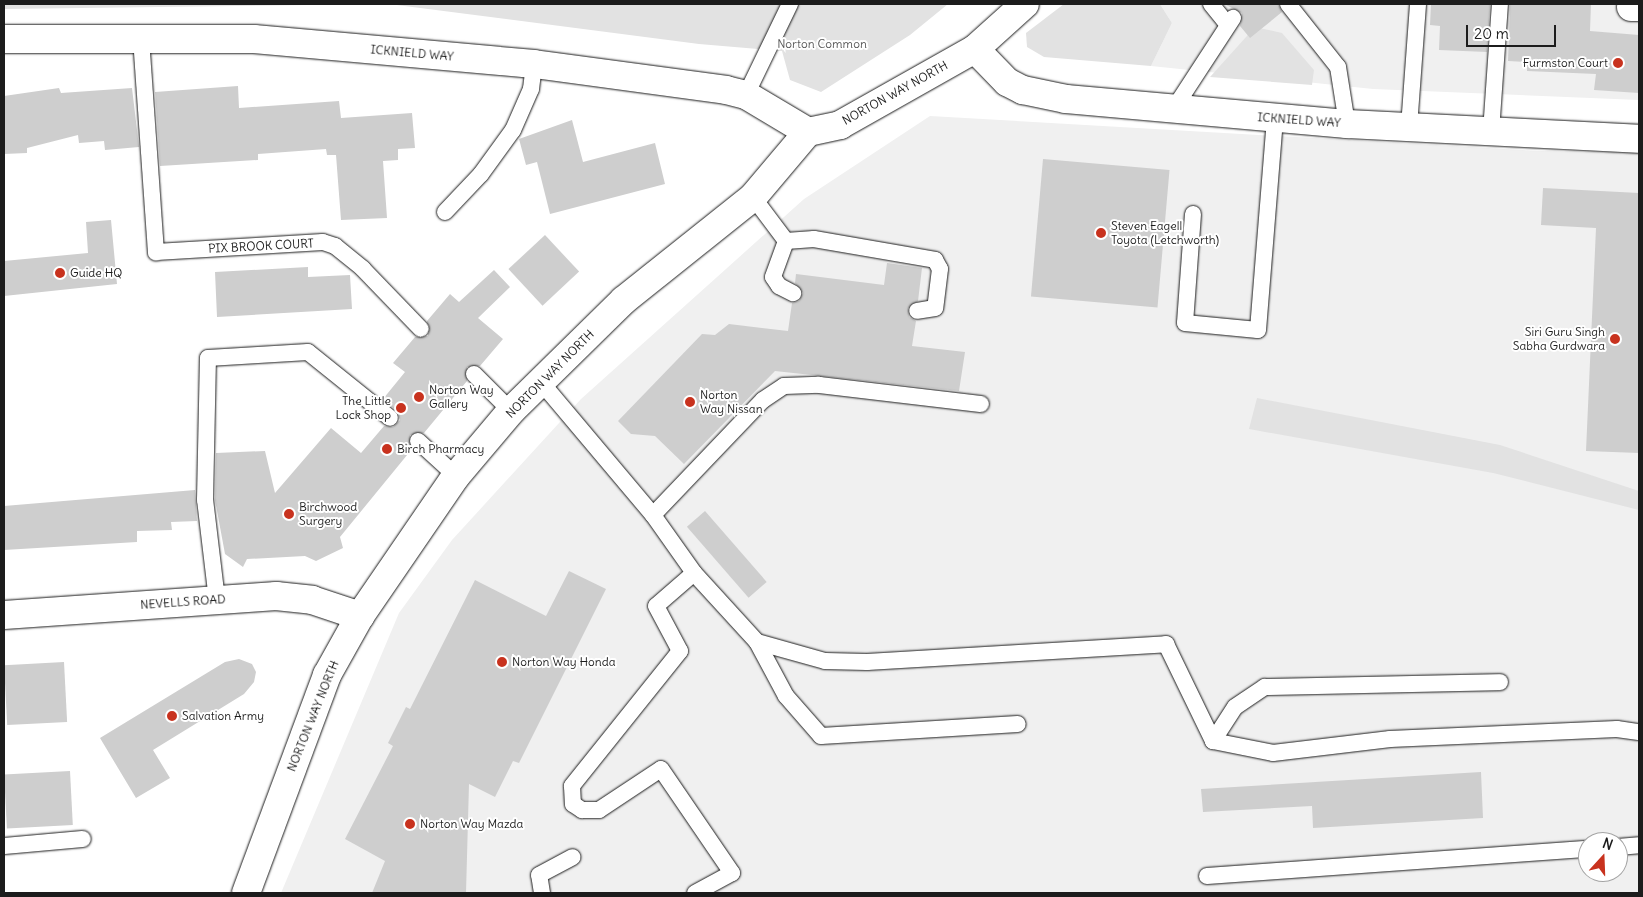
<!DOCTYPE html>
<style>
body{margin:0}
#map{position:relative;width:1643px;height:897px;overflow:hidden;background:#fff;font-family:Delius,sans-serif}
div>[style]{position:absolute}
[style*='--x']{left:calc(var(--x)*1px);top:calc(var(--y)*1px);width:calc(var(--w)*1px);rotate:calc(var(--a)*1deg)}
.built>*{inset:0;background:#f0f0f0}
.green>*{inset:0;background:#e2e2e2}
.building>*{inset:0;background:#cecece;transform-origin:0 0}
.roads{filter:drop-shadow(0 0 1px #1c1c1c) drop-shadow(0 0 1px #1c1c1c)}
.service>*{height:16px;margin:-8px;padding:0 8px;transform-origin:8px;border-radius:8px;background:#fff}
.minor>*{height:28px;margin:-14px;padding:0 14px;transform-origin:14px;border-radius:14px;background:#fff}
.tertiary>*{height:28px;margin:-14px;padding:0 14px;transform-origin:14px;border-radius:14px;background:#fff}
.dots>*{width:14px;height:14px;translate:-50% -50%;box-sizing:border-box;border:2px solid #fff;border-radius:50%}
span{translate:-50% -50%;white-space:nowrap;text-align:center;line-height:1.15;-webkit-text-stroke:4px #fff;paint-order:stroke}
.park-label{font-size:12px;color:#575757}
.street-label{font-size:12px;color:#1c1c1c}
.poi-label{font-size:12px;color:#1c1c1c}
.right{translate:-100% -50%;text-align:right}
.left{translate:0 -50%;text-align:left}
.frame{position:absolute;inset:0;border:5px solid #1c1c1c;pointer-events:none}
.north{position:absolute;left:1578px;top:832px;width:50px;height:50px;box-sizing:border-box;background:#fff;border:1px solid #a4a4a4;border-radius:50%;rotate:20deg;font-size:14px;font-weight:700;line-height:20px;text-align:center;color:#1c1c1c}
.north::after{content:'';display:block;margin:auto;width:18px;height:22px;background:#c8321e;clip-path:polygon(50% 0,100% 100%,50% 72%,0 100%)}
.scale{position:absolute;left:1466px;top:25px;width:90px;height:22px;box-sizing:border-box;border:2px solid #1c1c1c;border-top:0;padding-left:6px;font-size:15px;line-height:18px;white-space:nowrap;color:#1c1c1c;-webkit-text-stroke:4px #fff;paint-order:stroke}
</style>
<div id="map">
<div class="built">
<div style="clip-path:polygon(1160px 4px,1639px 4px,1639px 100px,1373px 89px,1151px 66px,1172px 23px)"></div>
<div style="clip-path:polygon(evenodd,930px 116px,1538px 151px,1639px 152px,1639px 893px,281px 893px,399px 613px,452px 540px,581px 399px,804px 199px,930px 116px,1588px 842px,1618px 842px,1618px 872px,1588px 872px,1588px 842px)"></div>
</div>
<div class="green">
<div style="clip-path:polygon(4px 4px,380px 4px,4px 9px)"></div>
<div style="clip-path:polygon(389px 4px,948px 4px,910px 35px,821px 92px,790px 80px,782px 51px,699px 44px)"></div>
<div style="clip-path:polygon(1064px 4px,1160px 4px,1172px 23px,1151px 66px,1044px 57px,1027px 47px,1026px 33px)"></div>
<div style="clip-path:polygon(1255px 27px,1282px 33px,1314px 70px,1312px 85px,1210px 77px)"></div>
<div style="clip-path:polygon(1257px 398px,1500px 445px,1639px 491px,1639px 510px,1493px 473px,1249px 429px)"></div>
</div>
<div class="building">
<div style="clip-path:polygon(1224px 4px,1278px 4px,1282px 12px,1250px 38px,1240px 26px,1242px 13px)"></div>
<div style="clip-path:polygon(1431px 4px,1490px 4px,1487px 52px,1439px 50px,1440px 26px,1430px 25px)"></div>
<div style="clip-path:polygon(1510px 4px,1591px 4px,1590px 31px,1639px 35px,1639px 93px,1594px 90px,1596px 74px,1527px 71px,1527px 62px,1508px 61px)"></div>
<div style="clip-path:polygon(238px 86px,239px 108px,339px 101px,341px 118px,412px 113px,415px 148px,398px 149px,398px 160px,383px 161px,387px 218px,341px 220px,336px 155px,327px 155px,326px 149px,258px 154px,258px 160px,160px 166px,155px 92px)"></div>
<div style="clip-path:polygon(59px 88px,61px 93px,132px 88px,139px 147px,105px 150px,104px 141px,79px 143px,78px 135px,27px 148px,27px 153px,4px 154px,4px 96px)"></div>
<div style="clip-path:polygon(572px 120px,583px 162px,655px 143px,665px 184px,550px 214px,537px 162px,526px 165px,519px 139px)"></div>
<div style="left:1043px;top:159px;width:127px;height:138px;rotate:5deg"></div>
<div style="clip-path:polygon(1543px 188px,1639px 193px,1639px 453px,1586px 451px,1596px 228px,1541px 225px)"></div>
<div style="clip-path:polygon(111px 220px,117px 284px,4px 296px,4px 261px,88px 253px,86px 222px)"></div>
<div style="left:545px;top:235px;width:50px;height:50px;rotate:47deg"></div>
<div style="clip-path:polygon(887px 263px,922px 268px,918px 301px,908px 308px,909px 317px,916px 321px,912px 346px,965px 352px,959px 391px,775px 371px,684px 464px,655px 436px,631px 434px,618px 421px,702px 334px,715px 335px,729px 324px,788px 331px,792px 303px,799px 301px,803px 293px,795px 283px,796px 274px,884px 285px)"></div>
<div style="clip-path:polygon(308px 267px,308px 277px,350px 275px,352px 309px,217px 317px,215px 272px)"></div>
<div style="clip-path:polygon(494px 270px,510px 287px,478px 318px,503px 339px,480px 366px,467px 367px,467px 381px,424px 433px,410px 435px,412px 449px,340px 537px,343px 548px,316px 561px,305px 556px,247px 559px,243px 567px,225px 554px,215px 500px,216px 453px,265px 451px,275px 493px,331px 428px,361px 453px,384px 426px,393px 427px,400px 420px,397px 411px,383px 399px,405px 372px,393px 363px,415px 337px,428px 336px,427px 321px,450px 294px,459px 302px)"></div>
<div style="clip-path:polygon(195px 490px,197px 521px,171px 522px,172px 530px,137px 531px,137px 542px,4px 550px,4px 506px)"></div>
<div style="left:705px;top:511px;width:94px;height:24px;rotate:49deg"></div>
<div style="clip-path:polygon(569px 571px,606px 589px,519px 763px,513px 761px,495px 797px,469px 784px,466px 893px,372px 893px,385px 861px,345px 839px,393px 746px,388px 743px,406px 707px,410px 709px,475px 580px,546px 616px)"></div>
<div style="clip-path:polygon(239px 659px,252px 664px,256px 672px,254px 682px,244px 694px,153px 750px,170px 778px,136px 798px,100px 738px,225px 662px)"></div>
<div style="left:64px;top:662px;width:60px;height:60px;rotate:87deg"></div>
<div style="left:70px;top:771px;width:54px;height:66px;rotate:87deg"></div>
<div style="clip-path:polygon(1481px 772px,1483px 818px,1313px 828px,1312px 806px,1203px 812px,1201px 789px)"></div>
</div>
<div class="roads">
<div class="service">
<div style="--x:1211;--y:4;--w:26;--a:51"></div>
<div style="--x:1288;--y:4;--w:80;--a:51.6"></div>
<div style="--x:1338;--y:67;--w:58;--a:81"></div>
<div style="--x:141;--y:38;--w:215;--a:86"></div>
<div style="--x:156;--y:252;--w:167;--a:-3.4"></div>
<div style="--x:323;--y:242;--w:13;--a:18"></div>
<div style="--x:335;--y:246;--w:36;--a:39"></div>
<div style="--x:363;--y:269;--w:83;--a:46"></div>
<div style="--x:746;--y:95;--w:101;--a:-64.2"></div>
<div style="--x:1173;--y:110;--w:110;--a:-56.9"></div>
<div style="--x:1409;--y:127;--w:123;--a:-85.8"></div>
<div style="--x:1491;--y:132;--w:128;--a:-86"></div>
<div style="--x:753;--y:197;--w:55;--a:53.1"></div>
<div style="--x:445;--y:212;--w:52;--a:-46.5"></div>
<div style="--x:481;--y:174;--w:54;--a:-54"></div>
<div style="--x:513;--y:130;--w:45;--a:-66.3"></div>
<div style="--x:531;--y:89;--w:25;--a:-83"></div>
<div style="--x:1193;--y:214;--w:109;--a:94.2"></div>
<div style="--x:1185;--y:323;--w:73;--a:5.5"></div>
<div style="--x:1258;--y:330;--w:213;--a:-85.4"></div>
<div style="--x:786;--y:241;--w:28;--a:-4"></div>
<div style="--x:814;--y:239;--w:123;--a:9.8"></div>
<div style="--x:935;--y:260;--w:10;--a:61"></div>
<div style="--x:940;--y:269;--w:39;--a:97"></div>
<div style="--x:935;--y:308;--w:18;--a:171"></div>
<div style="--x:786;--y:241;--w:38;--a:110"></div>
<div style="--x:773;--y:277;--w:11;--a:56"></div>
<div style="--x:779;--y:286;--w:16;--a:27"></div>
<div style="--x:474;--y:374;--w:52;--a:45"></div>
<div style="--x:541;--y:382;--w:174;--a:49.9"></div>
<div style="--x:653;--y:515;--w:71;--a:54.7"></div>
<div style="--x:694;--y:573;--w:93;--a:47.6"></div>
<div style="--x:757;--y:642;--w:61;--a:61.8"></div>
<div style="--x:786;--y:696;--w:53;--a:48.8"></div>
<div style="--x:821;--y:736;--w:197;--a:-3.5"></div>
<div style="--x:418;--y:441;--w:52;--a:42.6"></div>
<div style="--x:653;--y:515;--w:159;--a:-46.3"></div>
<div style="--x:763;--y:400;--w:25;--a:-34"></div>
<div style="--x:784;--y:386;--w:35;--a:-2"></div>
<div style="--x:819;--y:385;--w:163;--a:6.7"></div>
<div style="--x:694;--y:573;--w:50;--a:139"></div>
<div style="--x:656;--y:606;--w:51;--a:61.9"></div>
<div style="--x:680;--y:651;--w:173;--a:128.7"></div>
<div style="--x:572;--y:786;--w:18;--a:87"></div>
<div style="--x:573;--y:804;--w:11;--a:34"></div>
<div style="--x:582;--y:810;--w:17;--a:0"></div>
<div style="--x:599;--y:810;--w:74;--a:-33.5"></div>
<div style="--x:661;--y:769;--w:126;--a:55.7"></div>
<div style="--x:732;--y:873;--w:42;--a:151.6"></div>
<div style="--x:217;--y:600;--w:101;--a:-96.8"></div>
<div style="--x:205;--y:500;--w:142;--a:-88.8"></div>
<div style="--x:208;--y:358;--w:100;--a:-3.4"></div>
<div style="--x:308;--y:352;--w:105;--a:38.8"></div>
<div style="--x:757;--y:642;--w:71;--a:15.6"></div>
<div style="--x:825;--y:661;--w:42;--a:1.4"></div>
<div style="--x:867;--y:662;--w:300;--a:-3.4"></div>
<div style="--x:1166;--y:644;--w:108;--a:64.1"></div>
<div style="--x:1213;--y:741;--w:61;--a:11.3"></div>
<div style="--x:1273;--y:753;--w:118;--a:-6.8"></div>
<div style="--x:1390;--y:739;--w:227;--a:-2.5"></div>
<div style="--x:1617;--y:729;--w:22;--a:8"></div>
<div style="--x:1213;--y:741;--w:40;--a:-57.1"></div>
<div style="--x:1235;--y:707;--w:36;--a:-34"></div>
<div style="--x:1265;--y:687;--w:235;--a:-1.2"></div>
<div style="--x:4;--y:846;--w:79;--a:-5.1"></div>
<div style="--x:1618;--y:847;--w:21;--a:-5"></div>
<div style="--x:1207;--y:876;--w:382;--a:-4.1"></div>
<div style="--x:542;--y:893;--w:18;--a:-99"></div>
<div style="--x:539;--y:875;--w:38;--a:-28"></div>
</div>
<div class="minor">
<div style="--x:1631;--y:7;--w:8;--a:0"></div>
<div style="--x:4;--y:615;--w:273;--a:-4"></div>
<div style="--x:276;--y:596;--w:36;--a:6"></div>
<div style="--x:312;--y:600;--w:51;--a:18.4"></div>
</div>
<div class="tertiary">
<div style="--x:4;--y:39;--w:250;--a:0"></div>
<div style="--x:254;--y:39;--w:281;--a:5.1"></div>
<div style="--x:534;--y:64;--w:194;--a:7.7"></div>
<div style="--x:726;--y:90;--w:21;--a:14"></div>
<div style="--x:746;--y:95;--w:72;--a:30.8"></div>
<div style="--x:975;--y:49;--w:46;--a:45.9"></div>
<div style="--x:1007;--y:82;--w:18;--a:27"></div>
<div style="--x:1023;--y:90;--w:44;--a:11.8"></div>
<div style="--x:1066;--y:99;--w:282;--a:5.1"></div>
<div style="--x:1347;--y:124;--w:292;--a:2.9"></div>
<div style="--x:246;--y:893;--w:233;--a:-69.6"></div>
<div style="--x:327;--y:675;--w:68;--a:-60.8"></div>
<div style="--x:360;--y:616;--w:170;--a:-55.6"></div>
<div style="--x:456;--y:476;--w:85;--a:-49.8"></div>
<div style="--x:511;--y:411;--w:158;--a:-44.5"></div>
<div style="--x:624;--y:300;--w:165;--a:-38.6"></div>
<div style="--x:753;--y:197;--w:85;--a:-49.8"></div>
<div style="--x:808;--y:132;--w:33;--a:-12"></div>
<div style="--x:840;--y:125;--w:155;--a:-29.4"></div>
<div style="--x:975;--y:49;--w:67;--a:-42"></div>
</div>
</div>
<div class="dots">
<div style="left:1618px;top:63px;background:#c8321e"></div>
<div style="left:1101px;top:233px;background:#c8321e"></div>
<div style="left:60px;top:273px;background:#c8321e"></div>
<div style="left:1615px;top:339px;background:#c8321e"></div>
<div style="left:419px;top:397px;background:#c8321e"></div>
<div style="left:690px;top:402px;background:#c8321e"></div>
<div style="left:401px;top:408px;background:#c8321e"></div>
<div style="left:387px;top:449px;background:#c8321e"></div>
<div style="left:289px;top:514px;background:#c8321e"></div>
<div style="left:502px;top:662px;background:#c8321e"></div>
<div style="left:172px;top:716px;background:#c8321e"></div>
<div style="left:410px;top:824px;background:#c8321e"></div>
</div>
<div class="park-label">
<span style="left:822px;top:44px">Norton Common</span>
</div>
<div class="street-label">
<span style="left:412px;top:53px;rotate:5deg">ICKNIELD WAY</span>
<span style="left:895px;top:93px;rotate:-29deg">NORTON WAY NORTH</span>
<span style="left:1299px;top:120px;rotate:4deg">ICKNIELD WAY</span>
<span style="left:261px;top:246px;rotate:-3deg">PIX BROOK COURT</span>
<span style="left:550px;top:374px;rotate:-45deg">NORTON WAY NORTH</span>
<span style="left:183px;top:602px;rotate:-4deg">NEVELLS ROAD</span>
<span style="left:313px;top:716px;rotate:-68deg">NORTON WAY NORTH</span>
</div>
<div class="poi-label">
<span class="right" style="left:1608px;top:63px">Furmston Court</span>
<span class="left" style="left:1111px;top:233px">Steven Eagell<br>Toyota (Letchworth)</span>
<span class="left" style="left:70px;top:273px">Guide HQ</span>
<span class="right" style="left:1605px;top:339px">Siri Guru Singh<br>Sabha Gurdwara</span>
<span class="left" style="left:429px;top:397px">Norton Way<br>Gallery</span>
<span class="left" style="left:700px;top:402px">Norton<br>Way Nissan</span>
<span class="right" style="left:391px;top:408px">The Little<br>Lock Shop</span>
<span class="left" style="left:397px;top:449px">Birch Pharmacy</span>
<span class="left" style="left:299px;top:514px">Birchwood<br>Surgery</span>
<span class="left" style="left:512px;top:662px">Norton Way Honda</span>
<span class="left" style="left:182px;top:716px">Salvation Army</span>
<span class="left" style="left:420px;top:824px">Norton Way Mazda</span>
</div>
<div class="frame"></div>
<div class="north">N</div>
<div class="scale">20 m</div>
</div>
